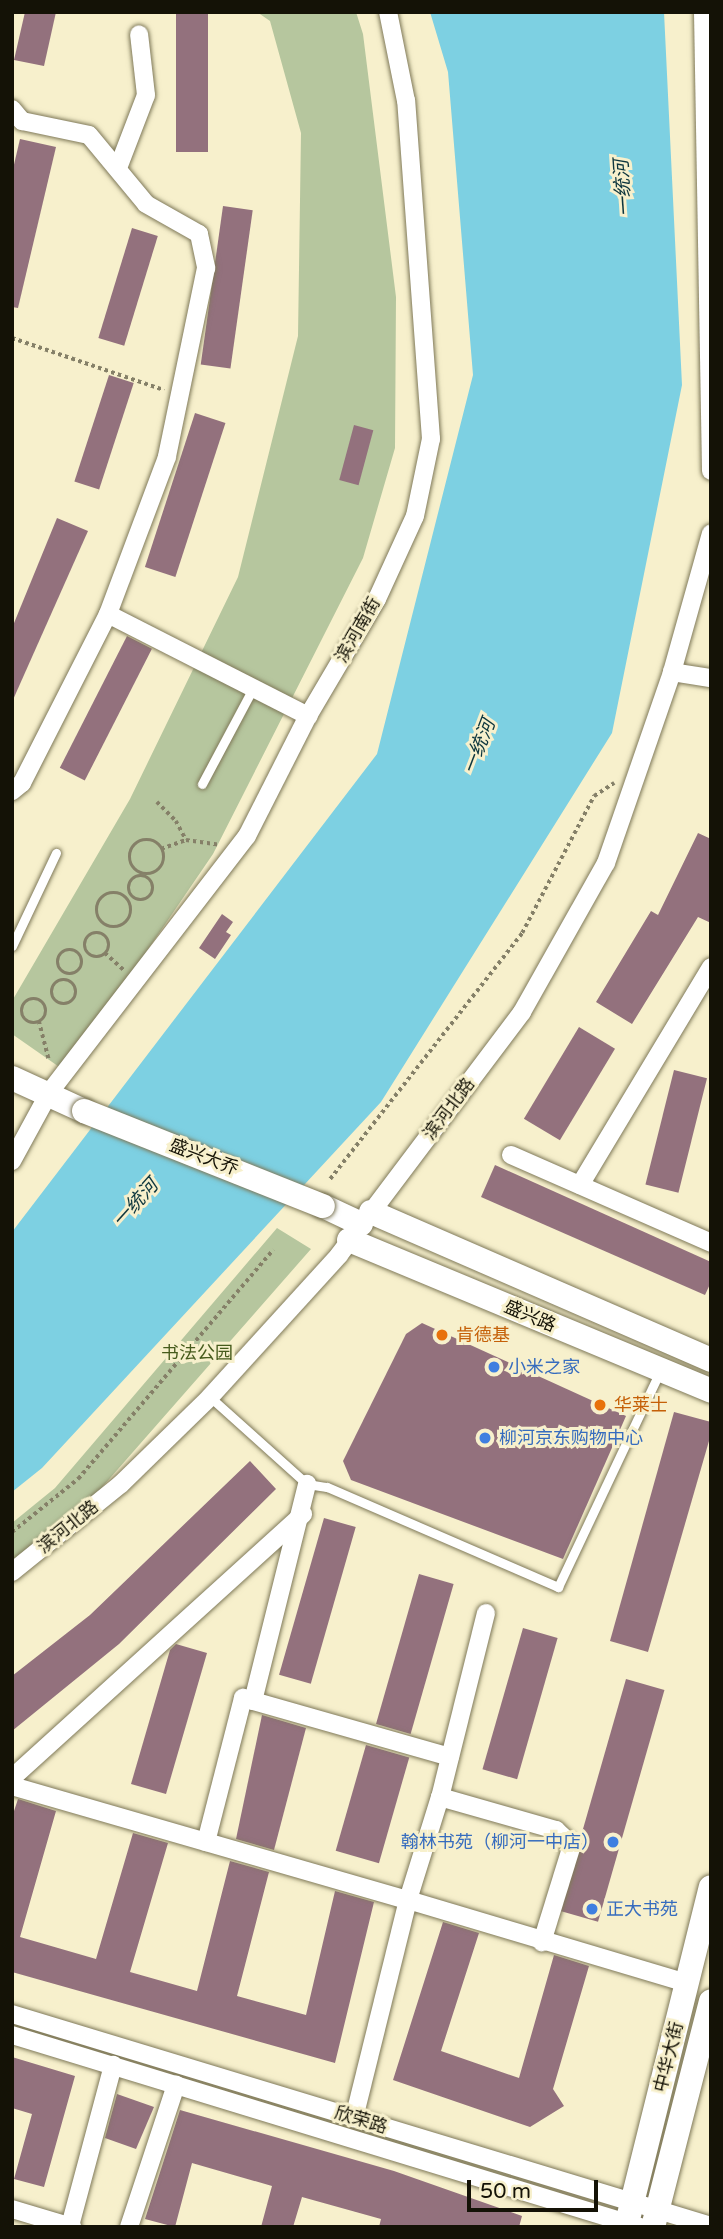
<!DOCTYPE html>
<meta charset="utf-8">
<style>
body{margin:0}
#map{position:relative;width:723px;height:2239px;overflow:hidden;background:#f7f0cc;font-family:"Varela Round","Noto Sans SC",sans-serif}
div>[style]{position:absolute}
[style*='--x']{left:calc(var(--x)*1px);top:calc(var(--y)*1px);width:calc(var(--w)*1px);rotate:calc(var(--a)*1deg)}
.green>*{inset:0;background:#b6c69e}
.water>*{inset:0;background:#7dd0e2}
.building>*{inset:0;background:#93717d;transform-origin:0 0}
.path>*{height:3.5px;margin-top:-1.75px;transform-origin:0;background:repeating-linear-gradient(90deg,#858068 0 3.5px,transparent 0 7px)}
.path>.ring{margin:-1.75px;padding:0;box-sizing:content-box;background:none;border:3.5px solid #858068;border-radius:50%}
.roads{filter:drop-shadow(0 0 2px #7f7959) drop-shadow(0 0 2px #7f7959)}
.lane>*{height:9px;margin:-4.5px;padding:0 4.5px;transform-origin:4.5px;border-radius:4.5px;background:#fff}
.street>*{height:18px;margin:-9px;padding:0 9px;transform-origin:9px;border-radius:9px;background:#fff}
.secondary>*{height:24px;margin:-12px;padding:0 12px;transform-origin:12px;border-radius:12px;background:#fff}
.bridges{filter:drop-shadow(0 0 2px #7f7959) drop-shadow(0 0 2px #7f7959)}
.secondary-bridge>*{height:24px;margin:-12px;padding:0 12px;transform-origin:12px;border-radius:12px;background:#fff}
.dots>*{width:19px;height:19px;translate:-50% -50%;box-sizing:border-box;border:4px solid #f7f0cc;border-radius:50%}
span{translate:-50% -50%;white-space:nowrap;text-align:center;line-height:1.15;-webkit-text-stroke:6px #f7f0cc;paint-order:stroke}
.street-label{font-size:18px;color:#141206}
.food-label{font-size:18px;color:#c56008}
.left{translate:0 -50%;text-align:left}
.park-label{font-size:18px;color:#465b1c}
.shop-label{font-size:18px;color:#366cbe}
.right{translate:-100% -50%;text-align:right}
.water-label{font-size:19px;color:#0d363e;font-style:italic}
.frame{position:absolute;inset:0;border:14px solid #141206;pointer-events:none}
.scale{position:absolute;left:467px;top:2180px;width:131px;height:32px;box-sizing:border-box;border:4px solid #141206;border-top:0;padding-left:9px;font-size:21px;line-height:24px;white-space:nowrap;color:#141206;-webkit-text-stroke:5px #f7f0cc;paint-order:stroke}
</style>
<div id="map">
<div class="green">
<div style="clip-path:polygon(257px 12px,356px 12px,363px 34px,396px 297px,395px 448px,363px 558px,213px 854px,65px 1071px,12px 1034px,12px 1001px,130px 799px,238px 577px,298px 336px,301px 133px,270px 21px)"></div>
<div style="clip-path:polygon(277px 1228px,311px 1249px,97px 1493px,12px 1564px,12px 1523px,55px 1488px)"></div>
</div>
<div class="water">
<div style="clip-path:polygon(430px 12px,664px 12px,682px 385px,612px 733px,381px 1102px,42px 1468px,12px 1492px,12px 1232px,377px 754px,473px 375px,448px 72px)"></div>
</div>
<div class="building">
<div style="clip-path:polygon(25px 12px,56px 12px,44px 66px,14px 60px)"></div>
<div style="left:176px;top:12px;width:32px;height:140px"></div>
<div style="clip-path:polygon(20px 139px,56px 147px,18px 308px,12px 307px,12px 173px)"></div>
<div style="left:223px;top:206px;width:30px;height:160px;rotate:8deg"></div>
<div style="left:132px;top:228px;width:27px;height:115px;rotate:17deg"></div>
<div style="left:109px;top:375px;width:26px;height:112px;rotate:18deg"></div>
<div style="left:195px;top:413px;width:32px;height:162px;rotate:18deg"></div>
<div style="left:354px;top:425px;width:20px;height:57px;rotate:15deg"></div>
<div style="clip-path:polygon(57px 518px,88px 531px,12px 702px,12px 628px)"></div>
<div style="left:127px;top:636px;width:28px;height:148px;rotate:27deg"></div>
<div style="clip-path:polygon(698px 833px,711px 839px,711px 923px,698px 917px,632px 1024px,596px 1002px,651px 911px,658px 915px)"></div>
<div style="clip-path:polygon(222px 914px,233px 922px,226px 932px,231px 935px,215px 959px,199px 948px)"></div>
<div style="left:579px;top:1027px;width:42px;height:107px;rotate:31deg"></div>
<div style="left:674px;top:1070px;width:34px;height:118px;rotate:14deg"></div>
<div style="clip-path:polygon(495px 1165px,711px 1262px,711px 1282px,705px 1295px,481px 1197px)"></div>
<div style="clip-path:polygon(422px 1323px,626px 1416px,563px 1559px,351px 1480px,343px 1461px,406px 1334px)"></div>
<div style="clip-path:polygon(674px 1412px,711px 1422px,711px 1434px,648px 1652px,610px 1641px)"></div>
<div style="clip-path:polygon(250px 1461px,276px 1489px,119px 1644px,12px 1731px,12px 1676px,90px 1615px)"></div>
<div style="left:324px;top:1518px;width:33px;height:163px;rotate:16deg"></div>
<div style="left:419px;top:1574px;width:36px;height:156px;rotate:16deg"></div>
<div style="left:523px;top:1628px;width:36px;height:147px;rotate:16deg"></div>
<div style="clip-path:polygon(176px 1644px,207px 1653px,166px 1794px,131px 1784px,170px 1650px)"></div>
<div style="left:626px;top:1679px;width:40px;height:241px;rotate:16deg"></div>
<div style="clip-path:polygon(262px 1715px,306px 1728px,274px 1850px,236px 1839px)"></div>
<div style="left:366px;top:1745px;width:45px;height:110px;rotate:16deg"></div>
<div style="clip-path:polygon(18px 1799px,56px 1811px,20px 1937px,96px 1959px,133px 1833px,168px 1843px,130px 1972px,197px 1991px,230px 1861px,269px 1872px,237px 1996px,306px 2015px,335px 1891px,374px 1902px,335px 2063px,12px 1972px,12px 1817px)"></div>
<div style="clip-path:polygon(443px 1922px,479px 1933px,441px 2051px,519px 2078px,554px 1955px,589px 1966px,553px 2089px,564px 2106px,530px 2127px,393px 2080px)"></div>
<div style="clip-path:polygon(12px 2057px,75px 2076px,44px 2187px,14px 2179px,32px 2114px,12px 2108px)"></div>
<div style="clip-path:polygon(117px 2094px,154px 2107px,136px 2149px,105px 2138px)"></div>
<div style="clip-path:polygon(180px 2110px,394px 2171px,522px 2216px,519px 2227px,379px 2227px,381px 2219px,302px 2197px,293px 2227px,261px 2227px,272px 2186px,192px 2163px,175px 2227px,145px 2219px)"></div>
</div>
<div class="path">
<div style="--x:12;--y:338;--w:161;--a:18.9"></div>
<div style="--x:157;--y:802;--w:27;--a:45"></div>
<div style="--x:176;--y:821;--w:21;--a:62"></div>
<div class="ring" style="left:130px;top:840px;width:30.5px;height:30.5px"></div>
<div style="--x:161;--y:849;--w:27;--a:-20"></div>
<div style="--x:186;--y:840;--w:34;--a:8"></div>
<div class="ring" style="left:129px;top:876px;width:20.5px;height:20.5px"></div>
<div class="ring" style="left:97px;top:893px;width:30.5px;height:30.5px"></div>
<div class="ring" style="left:85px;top:933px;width:20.5px;height:20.5px"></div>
<div class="ring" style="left:58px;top:950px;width:20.5px;height:20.5px"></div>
<div style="--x:105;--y:953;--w:25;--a:42"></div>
<div class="ring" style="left:52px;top:980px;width:20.5px;height:20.5px"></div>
<div class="ring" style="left:22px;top:999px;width:20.5px;height:20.5px"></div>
<div style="--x:39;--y:1021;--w:40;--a:75.6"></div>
<div style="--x:330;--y:1179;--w:312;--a:-52"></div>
<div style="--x:522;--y:933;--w:155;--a:-62.3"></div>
<div style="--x:594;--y:796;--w:24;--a:-33"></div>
<div style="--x:12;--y:1532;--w:85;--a:-38.8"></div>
<div style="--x:78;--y:1479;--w:301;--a:-49.6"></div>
</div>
<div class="roads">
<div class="lane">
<div style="--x:202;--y:784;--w:109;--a:-62"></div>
<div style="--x:12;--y:946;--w:103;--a:-64.7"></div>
<div style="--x:210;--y:1397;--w:130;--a:41.9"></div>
<div style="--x:307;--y:1484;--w:20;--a:9"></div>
<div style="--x:327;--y:1487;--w:252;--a:23.4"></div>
<div style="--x:558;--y:1587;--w:237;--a:-64.7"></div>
</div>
<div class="street">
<div style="--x:703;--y:12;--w:459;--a:89"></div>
<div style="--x:12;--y:109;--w:16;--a:50"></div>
<div style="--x:22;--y:121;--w:68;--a:11.8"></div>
<div style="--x:89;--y:135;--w:89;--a:50.4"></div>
<div style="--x:146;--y:204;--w:61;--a:29.5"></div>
<div style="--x:199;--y:234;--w:35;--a:78"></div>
<div style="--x:206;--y:268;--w:193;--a:101.7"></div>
<div style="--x:167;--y:457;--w:168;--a:110.6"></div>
<div style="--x:108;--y:614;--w:190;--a:117"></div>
<div style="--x:22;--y:783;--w:13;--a:141"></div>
<div style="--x:118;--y:168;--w:78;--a:-69"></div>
<div style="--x:146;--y:95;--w:61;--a:-96.5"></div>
<div style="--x:108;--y:614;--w:225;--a:27"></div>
<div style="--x:672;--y:672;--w:39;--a:9"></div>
<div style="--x:511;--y:1155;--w:219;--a:23.7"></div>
<div style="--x:12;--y:1161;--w:77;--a:-61.4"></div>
<div style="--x:49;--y:1093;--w:324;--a:-52.4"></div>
<div style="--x:247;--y:836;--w:135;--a:-63.1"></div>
<div style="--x:308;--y:716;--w:136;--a:-59.5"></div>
<div style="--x:377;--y:599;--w:91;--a:-65.4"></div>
<div style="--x:415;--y:516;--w:79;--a:-78.3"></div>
<div style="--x:431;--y:439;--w:339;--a:-94.2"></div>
<div style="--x:406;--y:101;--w:91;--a:-101.4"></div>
<div style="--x:580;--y:1185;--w:254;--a:-59"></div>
<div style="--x:12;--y:1572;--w:140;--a:-38.9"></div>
<div style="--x:121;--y:1484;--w:124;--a:-44.3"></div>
<div style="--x:210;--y:1397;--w:192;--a:-47.7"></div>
<div style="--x:339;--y:1255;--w:304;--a:-53"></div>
<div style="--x:522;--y:1012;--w:171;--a:-60.6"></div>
<div style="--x:606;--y:863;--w:202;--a:-70.9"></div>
<div style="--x:672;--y:672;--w:144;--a:-74.3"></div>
<div style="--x:486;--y:1613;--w:190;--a:104"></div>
<div style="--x:440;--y:1797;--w:108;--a:107.3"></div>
<div style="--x:408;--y:1900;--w:291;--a:16.6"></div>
<div style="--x:253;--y:1701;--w:224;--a:-76"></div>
<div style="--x:12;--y:1778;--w:393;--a:-42.2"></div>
<div style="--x:12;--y:1786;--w:412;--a:16.1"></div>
<div style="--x:408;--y:1900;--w:225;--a:103.9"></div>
<div style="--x:440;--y:1797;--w:121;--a:15.9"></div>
<div style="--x:556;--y:1830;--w:22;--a:43"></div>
<div style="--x:572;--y:1845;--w:102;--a:107.2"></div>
<div style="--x:206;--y:1842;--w:149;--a:-75.6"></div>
<div style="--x:243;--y:1698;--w:215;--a:15.9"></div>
<div style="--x:12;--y:2014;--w:730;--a:16.87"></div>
<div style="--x:12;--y:2035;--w:657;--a:17"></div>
<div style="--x:12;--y:2209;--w:63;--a:16.7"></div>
<div style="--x:70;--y:2226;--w:167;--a:-75"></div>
<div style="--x:129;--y:2227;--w:150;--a:-71.7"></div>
</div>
<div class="secondary">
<div style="--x:12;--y:1078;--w:79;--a:24.6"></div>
<div style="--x:323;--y:1206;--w:42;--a:25.3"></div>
<div style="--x:371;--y:1212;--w:371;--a:23.5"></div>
<div style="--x:349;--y:1240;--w:392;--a:22.6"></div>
<div style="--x:626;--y:2227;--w:350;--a:-76"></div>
<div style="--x:653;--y:2227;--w:233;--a:-75.6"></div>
</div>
</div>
<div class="bridges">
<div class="secondary-bridge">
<div style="--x:84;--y:1111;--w:257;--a:21.7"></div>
</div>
</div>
<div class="dots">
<div style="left:442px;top:1335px;background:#e8710a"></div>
<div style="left:494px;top:1367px;background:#3f7fe0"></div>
<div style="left:600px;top:1405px;background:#e8710a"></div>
<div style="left:485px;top:1438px;background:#3f7fe0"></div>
<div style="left:613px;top:1842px;background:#3f7fe0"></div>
<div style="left:592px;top:1909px;background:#3f7fe0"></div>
</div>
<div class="street-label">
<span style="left:358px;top:630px;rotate:-60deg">滨河南街</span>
<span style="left:449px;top:1109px;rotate:-53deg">滨河北路</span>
<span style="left:204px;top:1157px;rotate:21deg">盛兴大乔</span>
<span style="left:530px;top:1316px;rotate:23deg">盛兴路</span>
<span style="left:68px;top:1527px;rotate:-39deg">滨河北路</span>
<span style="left:669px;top:2057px;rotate:-76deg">中华大街</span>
<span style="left:361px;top:2120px;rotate:17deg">欣荣路</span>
</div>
<div class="food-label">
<span class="left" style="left:456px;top:1335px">肯德基</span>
<span class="left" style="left:614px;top:1405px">华莱士</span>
</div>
<div class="park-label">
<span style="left:197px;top:1353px">书法公园</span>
</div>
<div class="shop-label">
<span class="left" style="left:508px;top:1367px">小米之家</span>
<span class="left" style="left:499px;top:1438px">柳河京东购物中心</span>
<span class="right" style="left:599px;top:1842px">翰林书苑（柳河一中店）</span>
<span class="left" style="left:606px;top:1909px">正大书苑</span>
</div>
<div class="water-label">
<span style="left:624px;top:188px;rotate:-94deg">一统河</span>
<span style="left:480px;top:747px;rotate:-69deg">一统河</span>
<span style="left:136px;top:1204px;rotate:-48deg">一统河</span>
</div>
<div class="frame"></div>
<div class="scale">50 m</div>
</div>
